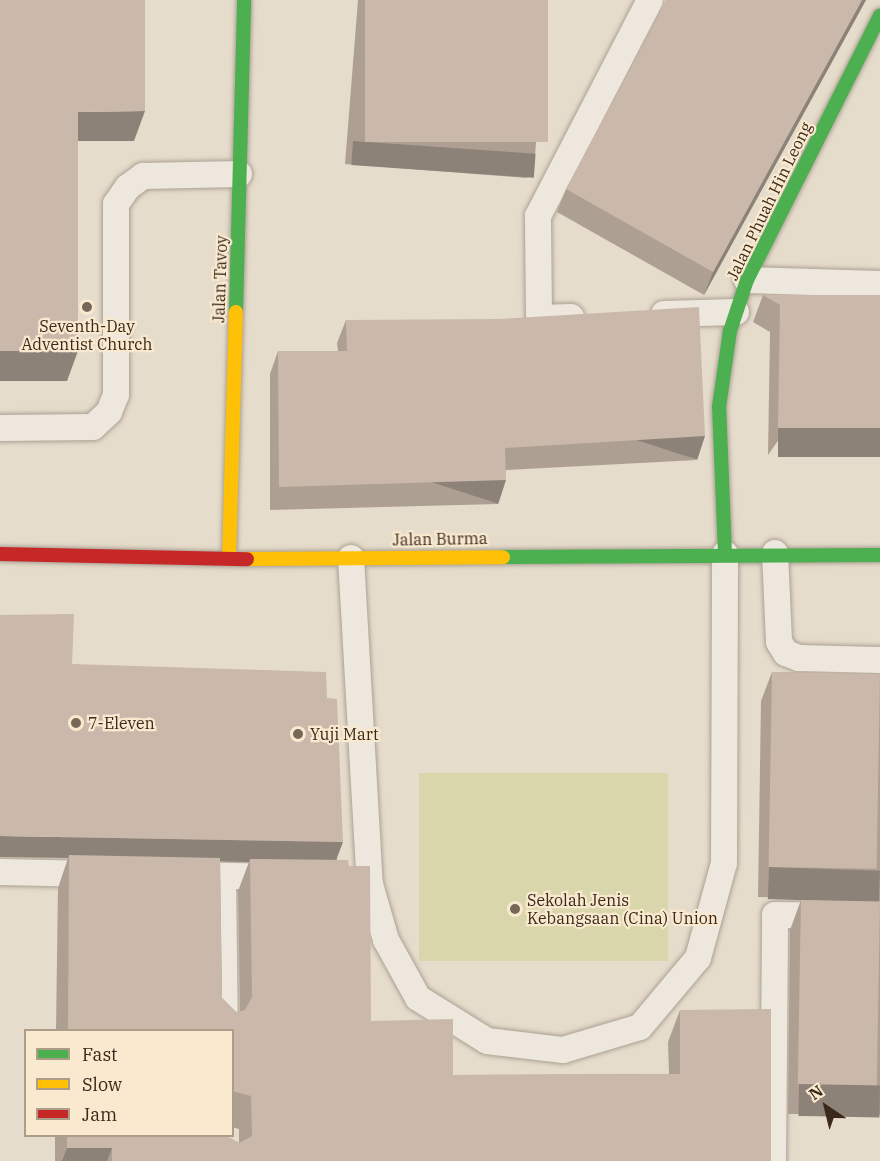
<!DOCTYPE html>
<style>
body{margin:0}
#map{position:relative;width:880px;height:1161px;overflow:hidden;background:#e6dccb;font-family:"IBM Plex Serif",serif}
div>[style]{position:absolute}
[style*='--x']{left:calc(var(--x)*1px);top:calc(var(--y)*1px);width:calc(var(--w)*1px);rotate:calc(var(--a)*1deg)}
.green>*{inset:0;background:#d9d6ac;transform-origin:0 0}
.roads{filter:drop-shadow(0 0 2px #aba194) drop-shadow(0 0 2px #aba194)}
.lane>*{height:26px;margin:-13px;padding:0 13px;transform-origin:13px;border-radius:13px;background:#eee7dd}
.fast>*{height:14px;margin:-7px;padding:0 7px;transform-origin:7px;border-radius:7px;background:#4caf50}
.slow>*{height:14px;margin:-7px;padding:0 7px;transform-origin:7px;border-radius:7px;background:#ffc107}
.jam>*{height:14px;margin:-7px;padding:0 7px;transform-origin:7px;border-radius:7px;background:#c62828}
.wall>*{inset:0;background:#ae9f93}
.shaded-wall>*{inset:0;background:#8d8278;transform-origin:0 0}
.building>*{inset:0;background:#cab9ab;transform-origin:0 0}
.dots>*{width:16px;height:16px;translate:-50% -50%;box-sizing:border-box;border:3px solid #f9e9cf;border-radius:50%}
span{translate:-50% -50%;white-space:nowrap;text-align:center;line-height:1.15;-webkit-text-stroke:4.5px #f9e9cf;paint-order:stroke}
.street-label{font-size:16px;color:#3b281b}
.poi-label{font-size:16px;color:#3b281b}
.left{translate:0 -50%;text-align:left}
.legend{position:absolute;left:24px;top:1029px;width:210px;height:108px;box-sizing:border-box;background:#f9e9cf;border:2px solid #ad9c87;margin:0;padding:8px 10px;list-style:none;font-size:18px;color:#3b281b}
.legend li{display:flex;align-items:center;gap:12px;height:30px}
.legend b{width:30px;border:2px solid #ad9c87}
.north{position:absolute;left:796px;top:1077px;width:60px;height:60px;-webkit-text-stroke:4px #f9e9cf;paint-order:stroke;rotate:325deg;font-size:16px;font-weight:700;line-height:24px;text-align:center;color:#3b281b}
.north::after{content:'';display:block;margin:auto;width:21px;height:27px;background:#3b281b;clip-path:polygon(50% 0,100% 100%,50% 72%,0 100%)}
</style>
<div id="map">
<div class="green">
<div style="left:668px;top:773px;width:188px;height:249px;rotate:90deg"></div>
</div>
<div class="roads">
<div class="lane">
<div style="--x:747;--y:280;--w:133;--a:1.7"></div>
<div style="--x:664;--y:314;--w:72;--a:-1.6"></div>
<div style="--x:571;--y:317;--w:32;--a:178"></div>
<div style="--x:539;--y:318;--w:102;--a:-90.6"></div>
<div style="--x:538;--y:216;--w:243;--a:-62.6"></div>
<div style="--x:0;--y:428;--w:93;--a:-0.6"></div>
<div style="--x:93;--y:427;--w:22;--a:-43"></div>
<div style="--x:109;--y:412;--w:18;--a:-68"></div>
<div style="--x:116;--y:395;--w:191;--a:-90"></div>
<div style="--x:116;--y:204;--w:21;--a:-55"></div>
<div style="--x:128;--y:187;--w:19;--a:-36"></div>
<div style="--x:143;--y:176;--w:96;--a:-1.2"></div>
<div style="--x:775;--y:553;--w:89;--a:87.4"></div>
<div style="--x:779;--y:642;--w:13;--a:58"></div>
<div style="--x:786;--y:653;--w:14;--a:21"></div>
<div style="--x:799;--y:658;--w:81;--a:1.4"></div>
<div style="--x:351;--y:558;--w:327;--a:86.7"></div>
<div style="--x:370;--y:884;--w:58;--a:74.1"></div>
<div style="--x:386;--y:940;--w:66;--a:61.1"></div>
<div style="--x:418;--y:998;--w:81;--a:31.9"></div>
<div style="--x:487;--y:1041;--w:77;--a:6.8"></div>
<div style="--x:563;--y:1050;--w:80;--a:-16.6"></div>
<div style="--x:640;--y:1027;--w:90;--a:-50"></div>
<div style="--x:698;--y:958;--w:98;--a:-74.7"></div>
<div style="--x:724;--y:863;--w:309;--a:-89.8"></div>
<div style="--x:0;--y:872;--w:96;--a:1.2"></div>
<div style="--x:186;--y:875;--w:93;--a:1.2"></div>
<div style="--x:223;--y:876;--w:154;--a:89.3"></div>
<div style="--x:773;--y:1161;--w:246;--a:-89.5"></div>
<div style="--x:775;--y:915;--w:105;--a:0.5"></div>
</div>
<div class="fast">
<div style="--x:236;--y:312;--w:312;--a:-88.5"></div>
<div style="--x:725;--y:554;--w:147;--a:-92.3"></div>
<div style="--x:719;--y:407;--w:77;--a:-81.8"></div>
<div style="--x:730;--y:331;--w:54;--a:-71.6"></div>
<div style="--x:747;--y:280;--w:296;--a:-63.3"></div>
<div style="--x:503;--y:557;--w:377;--a:-0.3"></div>
</div>
<div class="slow">
<div style="--x:229;--y:559;--w:247;--a:-88.4"></div>
<div style="--x:247;--y:559;--w:256;--a:-0.4"></div>
</div>
<div class="jam">
<div style="--x:0;--y:554;--w:247;--a:1.2"></div>
</div>
</div>
<div class="wall">
<div style="clip-path:polygon(358px 0,548px 0,535px 155px,527px 178px,345px 164px)"></div>
<div style="clip-path:polygon(667px 0,866px 0,704px 295px,557px 212px,566px 189px)"></div>
<div style="clip-path:polygon(763px 295px,880px 295px,768px 455px,770px 332px,753px 322px)"></div>
<div style="clip-path:polygon(346px 320px,697px 460px,506px 470px,498px 504px,270px 510px,270px 374px,278px 351px,338px 351px,337px 343px)"></div>
<div style="clip-path:polygon(evenodd,72px 664px,327px 698px,337px 860px,349px 866px,371px 1021px,453px 1075px,669px 1074px,668px 1042px,680px 1010px,771px 1161px,55px 1161px,55px 1136px,226px 1136px,239px 1143px,239px 1129px,232px 1127px,232px 1030px,56px 1030px,58px 888px,68px 858px,72px 664px,220px 861px,249px 862px,238px 891px,240px 1011px,236px 1012px,222px 998px,220px 861px)"></div>
<div style="clip-path:polygon(772px 672px,880px 674px,880px 1115px,788px 1114px,790px 930px,801px 900px,878px 901px,758px 897px,761px 701px)"></div>
</div>
<div class="shaded-wall">
<div style="clip-path:polygon(862px 0,866px 0,704px 295px,713px 272px)"></div>
<div style="clip-path:polygon(145px 111px,134px 141px,67px 141px,78px 112px)"></div>
<div style="left:353px;top:141px;width:183px;height:24px;rotate:4deg"></div>
<div style="clip-path:polygon(0 351px,78px 351px,67px 381px,0 381px)"></div>
<div style="left:778px;top:428px;width:102px;height:29px"></div>
<div style="left:705px;top:436px;width:25px;height:200px;rotate:108deg"></div>
<div style="left:506px;top:480px;width:25px;height:227px;rotate:108deg"></div>
<div style="clip-path:polygon(0 836px,343px 842px,335px 863px,250px 859px,249px 862px,69px 858px,69px 855px,68px 858px,0 857px)"></div>
<div style="left:769px;top:867px;width:111px;height:32px;rotate:2deg"></div>
<div style="left:799px;top:1084px;width:81px;height:32px;rotate:1deg"></div>
<div style="clip-path:polygon(67px 1148px,112px 1148px,107px 1161px,62px 1161px)"></div>
</div>
<div class="building">
<div style="clip-path:polygon(0 0,145px 0,145px 111px,78px 112px,78px 351px,0 351px)"></div>
<div style="left:365px;top:0;width:183px;height:142px"></div>
<div style="clip-path:polygon(667px 0,862px 0,713px 272px,566px 189px)"></div>
<div style="clip-path:polygon(763px 295px,880px 295px,880px 428px,778px 428px,780px 305px)"></div>
<div style="clip-path:polygon(699px 307px,705px 436px,505px 448px,506px 480px,279px 487px,278px 351px,347px 351px,346px 320px,499px 319px)"></div>
<div style="clip-path:polygon(74px 614px,72px 664px,326px 672px,327px 698px,337px 699px,343px 842px,0 836px,0 615px)"></div>
<div style="left:772px;top:672px;width:108px;height:195px;rotate:1deg"></div>
<div style="clip-path:polygon(69px 855px,220px 858px,222px 998px,236px 1012px,245px 1010px,252px 997px,250px 859px,348px 860px,349px 866px,370px 866px,371px 1021px,453px 1019px,453px 1075px,680px 1074px,680px 1010px,771px 1009px,771px 1161px,112px 1161px,112px 1148px,67px 1148px,67px 1136px,226px 1136px,239px 1143px,252px 1136px,251px 1096px,232px 1091px,232px 1030px,68px 1030px)"></div>
<div style="left:801px;top:900px;width:79px;height:184px;rotate:1deg"></div>
</div>
<div class="dots">
<div style="left:87px;top:307px;background:#776759"></div>
<div style="left:76px;top:723px;background:#776759"></div>
<div style="left:298px;top:734px;background:#776759"></div>
<div style="left:515px;top:909px;background:#776759"></div>
</div>
<div class="street-label">
<span style="left:769px;top:201px;rotate:-64deg">Jalan Phuah Hin Leong</span>
<span style="left:220px;top:279px;rotate:-88deg">Jalan Tavoy</span>
<span style="left:440px;top:539px;rotate:-1deg">Jalan Burma</span>
</div>
<div class="poi-label">
<span style="left:87px;top:335px">Seventh-Day<br>Adventist Church</span>
<span class="left" style="left:88px;top:723px">7-Eleven</span>
<span class="left" style="left:310px;top:734px">Yuji Mart</span>
<span class="left" style="left:527px;top:909px">Sekolah Jenis<br>Kebangsaan (Cina) Union</span>
</div>
<ul class="legend">
<li><b style="height:8px;background:#4caf50"></b>Fast</li>
<li><b style="height:8px;background:#ffc107"></b>Slow</li>
<li><b style="height:8px;background:#c62828"></b>Jam</li>
</ul>
<div class="north">N</div>
</div>
